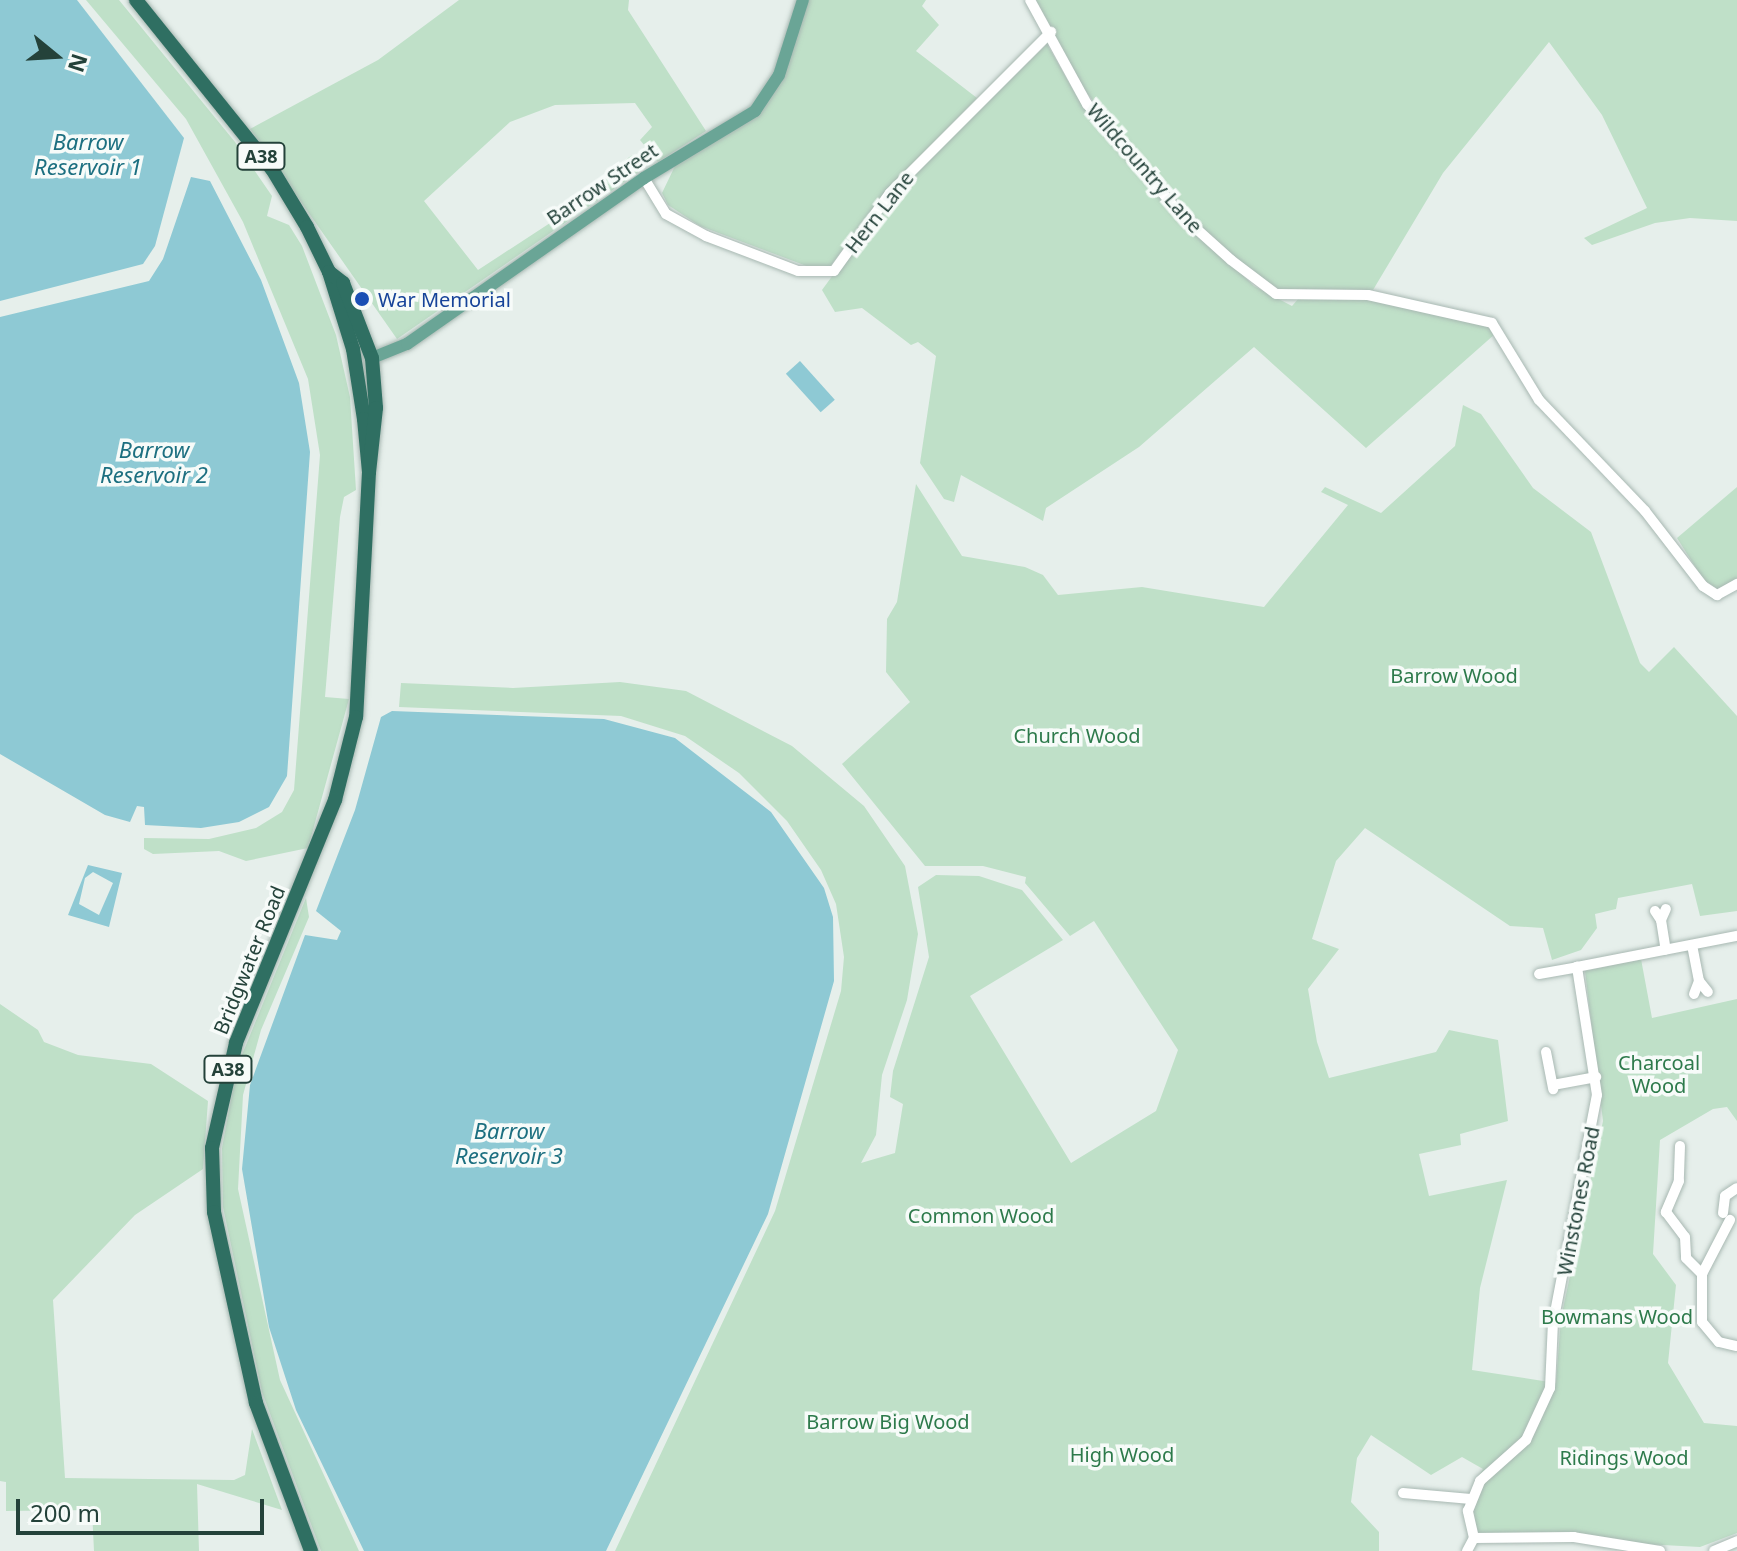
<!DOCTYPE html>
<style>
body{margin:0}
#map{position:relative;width:1737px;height:1551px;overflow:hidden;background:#e6efeb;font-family:"Noto Sans",sans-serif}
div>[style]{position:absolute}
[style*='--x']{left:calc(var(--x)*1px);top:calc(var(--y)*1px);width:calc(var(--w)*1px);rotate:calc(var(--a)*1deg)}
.green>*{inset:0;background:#bfe0c8}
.water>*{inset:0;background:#8ec9d4;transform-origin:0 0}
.roads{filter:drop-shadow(0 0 2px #a8b8b2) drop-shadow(0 0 2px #a8b8b2)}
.minor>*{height:10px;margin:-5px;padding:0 5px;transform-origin:5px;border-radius:5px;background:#fff}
.major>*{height:12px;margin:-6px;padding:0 6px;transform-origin:6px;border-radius:6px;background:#6aa596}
.highway>*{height:14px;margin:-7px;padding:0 7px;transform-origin:7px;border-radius:7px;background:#2f6f62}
.dots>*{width:22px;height:22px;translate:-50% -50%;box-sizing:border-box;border:4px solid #f7fbf9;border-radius:50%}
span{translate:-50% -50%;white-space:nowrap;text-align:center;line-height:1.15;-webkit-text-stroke:7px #f7fbf9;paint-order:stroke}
.shield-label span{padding:2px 6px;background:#f7fbf9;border:2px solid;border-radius:6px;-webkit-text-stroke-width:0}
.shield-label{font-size:18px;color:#24423a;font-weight:700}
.street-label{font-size:20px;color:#24423a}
.transit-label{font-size:20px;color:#164399}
.left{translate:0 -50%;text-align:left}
.park-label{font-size:20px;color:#2d7a4b}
.water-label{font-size:22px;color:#1c6f80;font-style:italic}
.north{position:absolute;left:16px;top:16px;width:80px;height:80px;-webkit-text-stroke:6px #f7fbf9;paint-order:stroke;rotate:108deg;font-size:22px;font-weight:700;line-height:32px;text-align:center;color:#24423a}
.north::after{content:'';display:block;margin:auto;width:28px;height:36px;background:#24423a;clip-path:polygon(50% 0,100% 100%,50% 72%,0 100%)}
.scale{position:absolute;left:16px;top:1499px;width:248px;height:36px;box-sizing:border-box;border:4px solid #24423a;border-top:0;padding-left:10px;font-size:24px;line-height:28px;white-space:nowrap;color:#24423a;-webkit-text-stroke:6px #f7fbf9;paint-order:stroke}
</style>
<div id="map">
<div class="green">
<div style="clip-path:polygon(86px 0,119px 0,235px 142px,272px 196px,267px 216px,289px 225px,302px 246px,336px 335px,350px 397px,356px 490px,344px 497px,340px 517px,325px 697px,349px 699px,308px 848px,246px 861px,219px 851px,153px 854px,144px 849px,144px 838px,209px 839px,256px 828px,282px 812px,294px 790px,320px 455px,308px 379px,243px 222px,186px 119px)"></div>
<div style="clip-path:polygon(459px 0,629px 0,628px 10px,706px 131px,658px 162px,640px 140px,652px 127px,635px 103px,555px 105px,510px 122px,424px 201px,478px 270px,599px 191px,595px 183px,632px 155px,643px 169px,397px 339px,250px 129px,378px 60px)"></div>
<div style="clip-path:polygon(809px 0,926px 0,922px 6px,939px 25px,916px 51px,977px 98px,887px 189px,829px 268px,812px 268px,700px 226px,668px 205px,662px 193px,675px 166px,765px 107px)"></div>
<div style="clip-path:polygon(1036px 0,1737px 0,1737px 221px,1690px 218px,1655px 223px,1592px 245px,1584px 238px,1647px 208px,1602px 115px,1549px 42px,1443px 173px,1373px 290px,1280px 290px,1232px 258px,1148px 171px,1083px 88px)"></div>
<div style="clip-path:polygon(1047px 44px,1076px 95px,1131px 165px,1254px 286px,1292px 306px,1299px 298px,1361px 298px,1487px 325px,1495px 334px,1366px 448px,1254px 347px,1139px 447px,1046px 508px,1043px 521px,961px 475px,954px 502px,944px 499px,920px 463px,936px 356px,918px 342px,911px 345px,862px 308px,835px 312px,822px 290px,890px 197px)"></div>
<div style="clip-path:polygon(1463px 405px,1481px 414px,1533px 488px,1591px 532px,1640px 663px,1649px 672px,1674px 647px,1737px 716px,1737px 911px,1700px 916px,1692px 884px,1618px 898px,1616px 909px,1595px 914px,1597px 928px,1581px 950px,1552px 960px,1543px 928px,1510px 926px,1365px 828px,1336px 861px,1312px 939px,1339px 949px,1308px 989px,1317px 1042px,1329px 1078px,1436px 1052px,1449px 1030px,1498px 1040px,1508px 1121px,1460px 1134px,1461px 1145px,1419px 1154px,1429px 1196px,1507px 1180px,1480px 1288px,1472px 1370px,1556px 1383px,1561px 1318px,1603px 1121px,1585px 971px,1641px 959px,1652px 1018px,1737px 999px,1737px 1121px,1727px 1107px,1713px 1109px,1660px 1140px,1653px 1254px,1676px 1285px,1668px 1363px,1704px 1423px,1737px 1426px,1737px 1533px,1700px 1547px,1475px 1535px,1473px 1485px,1483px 1469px,1462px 1457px,1431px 1475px,1371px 1435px,1357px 1458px,1351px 1502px,1379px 1532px,1379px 1551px,615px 1551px,775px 1211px,841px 991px,844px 957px,836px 904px,821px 870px,787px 821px,739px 773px,685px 736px,621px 716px,399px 707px,401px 683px,513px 688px,620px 682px,686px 691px,792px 746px,864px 806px,905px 866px,918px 934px,907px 1000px,882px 1075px,876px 1135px,861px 1163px,895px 1153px,903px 1104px,890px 1097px,893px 1071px,929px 957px,918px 887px,936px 875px,979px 876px,1022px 890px,1063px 940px,970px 996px,1071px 1163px,1156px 1111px,1178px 1050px,1094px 921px,1070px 936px,1025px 883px,1026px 877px,983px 866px,925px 866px,842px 764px,910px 702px,886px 672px,887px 619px,897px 602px,916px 484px,962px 556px,1025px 567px,1043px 575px,1058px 595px,1142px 587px,1264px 607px,1348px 505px,1321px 492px,1325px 487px,1381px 513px,1455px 446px)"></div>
<div style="clip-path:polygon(1737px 487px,1737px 580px,1717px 589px,1703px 579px,1677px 538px)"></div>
<div style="clip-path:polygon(306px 898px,309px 917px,261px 1030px,243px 1095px,238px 1189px,280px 1380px,359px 1551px,321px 1551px,262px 1392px,223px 1207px,222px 1148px,237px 1067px)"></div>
<div style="clip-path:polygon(0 1004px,38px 1030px,44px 1042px,78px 1055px,151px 1064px,208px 1101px,203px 1169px,135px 1215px,53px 1300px,65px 1478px,234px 1480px,245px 1475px,252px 1429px,282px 1510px,197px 1484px,199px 1551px,94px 1551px,92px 1510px,6px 1511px,6px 1482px,0 1481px)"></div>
</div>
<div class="water">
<div style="clip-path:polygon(0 0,77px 0,184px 138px,155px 246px,143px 264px,0 301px)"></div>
<div style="clip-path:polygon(191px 177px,210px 181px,261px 280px,299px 383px,310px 452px,287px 776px,269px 807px,239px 822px,201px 828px,145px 825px,144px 807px,137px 806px,130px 822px,105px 815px,0 754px,0 317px,149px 281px,163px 259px)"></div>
<div style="left:800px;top:361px;width:52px;height:19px;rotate:48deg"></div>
<div style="clip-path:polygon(392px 711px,604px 719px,675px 738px,771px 812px,824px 888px,833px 917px,834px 981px,768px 1214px,606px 1551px,364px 1551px,296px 1410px,269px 1327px,242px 1169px,250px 1085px,305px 935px,337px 940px,341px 931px,316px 911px,355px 810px,381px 717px)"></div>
<div style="clip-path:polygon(evenodd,88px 865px,122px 873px,109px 927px,68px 915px,88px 865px,93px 872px,113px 883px,99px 915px,79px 904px,85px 878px,93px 872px)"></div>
</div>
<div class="roads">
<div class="minor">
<div style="--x:1030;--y:0;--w:119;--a:61.3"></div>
<div style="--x:1087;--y:104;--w:145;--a:49.7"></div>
<div style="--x:1181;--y:215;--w:67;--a:42"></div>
<div style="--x:1231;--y:260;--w:56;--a:37.1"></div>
<div style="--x:1276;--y:294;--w:92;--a:0.6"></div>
<div style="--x:1368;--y:295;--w:127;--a:12.7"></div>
<div style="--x:1492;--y:323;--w:90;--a:58.6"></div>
<div style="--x:1539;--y:400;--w:153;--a:46.3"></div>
<div style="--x:1645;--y:511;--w:95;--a:52.3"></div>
<div style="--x:1703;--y:586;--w:17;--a:33"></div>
<div style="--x:1717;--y:595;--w:23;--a:-29"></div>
<div style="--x:644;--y:178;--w:42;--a:58.6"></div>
<div style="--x:666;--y:214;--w:46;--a:28.8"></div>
<div style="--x:706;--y:236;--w:98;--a:20.8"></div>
<div style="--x:798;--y:271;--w:36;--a:0"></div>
<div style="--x:834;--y:271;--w:96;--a:-54.3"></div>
<div style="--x:890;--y:193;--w:228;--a:-45"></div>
<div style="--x:1655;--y:911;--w:11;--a:56"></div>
<div style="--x:1661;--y:920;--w:12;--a:-66"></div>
<div style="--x:1661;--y:920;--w:30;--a:81"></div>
<div style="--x:1692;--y:945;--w:37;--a:79"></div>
<div style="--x:1539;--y:974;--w:39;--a:-10"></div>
<div style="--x:1694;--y:994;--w:14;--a:-69"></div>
<div style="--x:1699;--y:981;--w:14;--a:51"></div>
<div style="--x:1546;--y:1052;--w:38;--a:79"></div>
<div style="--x:1553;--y:1085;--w:44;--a:-10.5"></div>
<div style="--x:1680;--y:1146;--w:35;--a:92"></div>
<div style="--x:1679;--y:1181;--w:34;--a:113"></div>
<div style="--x:1666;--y:1212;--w:31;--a:53"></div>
<div style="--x:1685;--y:1237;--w:21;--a:87"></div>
<div style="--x:1686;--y:1258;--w:23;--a:45"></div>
<div style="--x:1702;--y:1274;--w:48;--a:90"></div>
<div style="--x:1702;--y:1322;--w:26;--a:50"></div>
<div style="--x:1719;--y:1342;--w:18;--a:13"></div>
<div style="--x:1723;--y:1213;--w:17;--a:-83"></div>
<div style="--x:1725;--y:1196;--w:14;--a:-34"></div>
<div style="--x:1702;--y:1274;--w:61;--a:-62.6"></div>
<div style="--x:1403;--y:1493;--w:68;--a:5"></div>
<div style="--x:1467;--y:1551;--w:15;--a:-62"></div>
<div style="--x:1660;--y:1551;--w:87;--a:-170.8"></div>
<div style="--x:1574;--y:1537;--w:100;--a:179.4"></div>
<div style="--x:1474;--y:1538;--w:28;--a:-103"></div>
<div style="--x:1468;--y:1511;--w:32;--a:-68"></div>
<div style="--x:1480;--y:1481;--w:62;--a:-41.7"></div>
<div style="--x:1526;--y:1440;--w:57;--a:-65.2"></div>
<div style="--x:1550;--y:1388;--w:65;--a:-87.4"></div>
<div style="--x:1553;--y:1323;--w:232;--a:-79.1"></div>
<div style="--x:1597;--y:1095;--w:130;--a:-98.9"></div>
<div style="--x:1577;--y:967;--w:163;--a:-11"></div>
<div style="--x:1714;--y:1551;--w:25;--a:-23"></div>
</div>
<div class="major">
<div style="--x:372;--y:358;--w:38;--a:-22"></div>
<div style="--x:407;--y:344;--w:289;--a:-35"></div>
<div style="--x:644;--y:178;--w:130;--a:-31.1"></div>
<div style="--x:755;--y:111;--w:43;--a:-56.3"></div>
<div style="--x:779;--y:75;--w:79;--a:-72.3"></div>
</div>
<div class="highway">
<div style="--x:136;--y:0;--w:217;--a:51.2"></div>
<div style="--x:272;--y:169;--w:68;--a:58.9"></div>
<div style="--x:307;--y:227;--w:50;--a:63.9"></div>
<div style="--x:329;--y:272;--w:81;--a:72.7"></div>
<div style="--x:353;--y:349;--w:71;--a:81.1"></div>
<div style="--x:364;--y:419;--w:53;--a:84.6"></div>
<div style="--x:369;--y:472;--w:245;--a:93"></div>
<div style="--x:356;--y:717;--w:86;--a:104.2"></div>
<div style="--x:335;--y:800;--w:262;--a:112.2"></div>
<div style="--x:236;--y:1043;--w:108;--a:102.9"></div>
<div style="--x:212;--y:1148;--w:64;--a:88.2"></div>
<div style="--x:214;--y:1212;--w:196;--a:77.6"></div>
<div style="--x:256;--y:1403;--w:158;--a:69.6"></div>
<div style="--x:329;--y:272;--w:18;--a:38"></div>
<div style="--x:343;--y:283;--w:80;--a:68.9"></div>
<div style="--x:372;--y:358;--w:50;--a:85.4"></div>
<div style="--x:376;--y:408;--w:64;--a:96.2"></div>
</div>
</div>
<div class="dots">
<div style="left:362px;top:299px;background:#1a4fb4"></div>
</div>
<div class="shield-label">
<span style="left:261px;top:156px">A38</span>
<span style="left:228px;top:1069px">A38</span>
</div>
<div class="street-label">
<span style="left:1145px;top:168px;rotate:49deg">Wildcountry Lane</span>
<span style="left:602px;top:184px;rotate:-34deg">Barrow Street</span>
<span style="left:879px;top:212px;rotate:-52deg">Hern Lane</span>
<span style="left:249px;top:960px;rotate:-68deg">Bridgwater Road</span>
<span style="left:1578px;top:1201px;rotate:-79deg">Winstones Road</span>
</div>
<div class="transit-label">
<span class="left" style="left:378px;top:299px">War Memorial</span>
</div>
<div class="park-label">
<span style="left:1454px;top:675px">Barrow Wood</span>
<span style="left:1077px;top:735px">Church Wood</span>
<span style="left:1659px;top:1074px">Charcoal<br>Wood</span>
<span style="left:981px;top:1215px">Common Wood</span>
<span style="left:1617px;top:1316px">Bowmans Wood</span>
<span style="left:888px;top:1421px">Barrow Big Wood</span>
<span style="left:1122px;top:1454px">High Wood</span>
<span style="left:1624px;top:1457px">Ridings Wood</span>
</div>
<div class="water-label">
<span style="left:88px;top:154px">Barrow<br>Reservoir 1</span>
<span style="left:154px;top:462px">Barrow<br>Reservoir 2</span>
<span style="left:509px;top:1143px">Barrow<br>Reservoir 3</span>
</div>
<div class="north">N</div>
<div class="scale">200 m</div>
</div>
